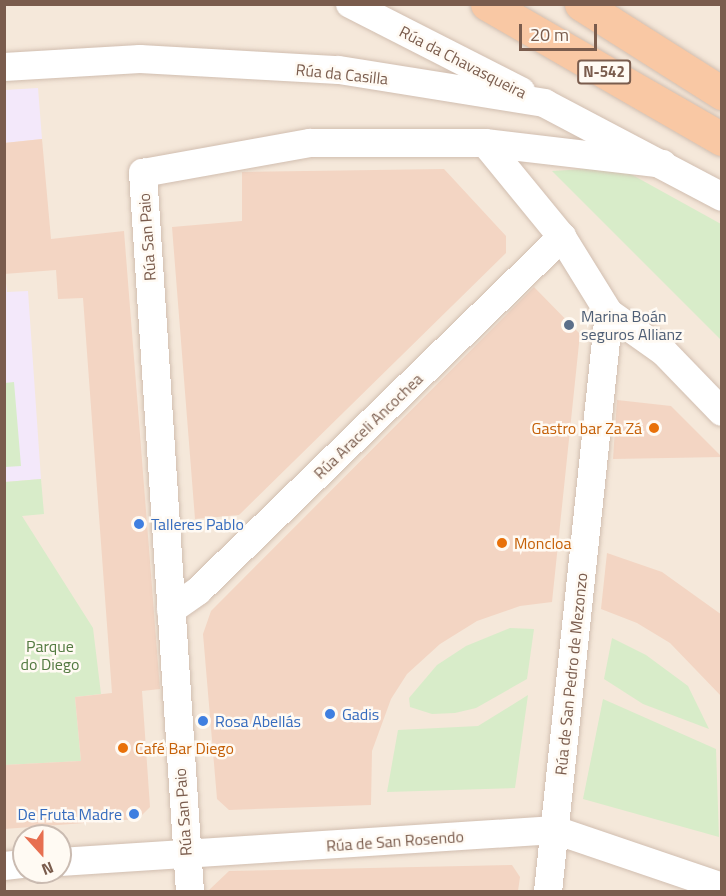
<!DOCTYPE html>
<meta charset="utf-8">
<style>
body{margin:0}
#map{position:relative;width:726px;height:896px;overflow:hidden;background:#fdf6ec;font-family:"Titillium Web",sans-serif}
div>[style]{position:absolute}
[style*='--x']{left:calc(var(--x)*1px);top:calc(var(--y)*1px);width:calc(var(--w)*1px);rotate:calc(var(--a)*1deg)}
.residential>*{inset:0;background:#f5e8da}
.education>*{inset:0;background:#f3e8fa}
.green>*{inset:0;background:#d8ecc9}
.building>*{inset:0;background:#f3d5c3}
.roads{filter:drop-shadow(0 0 2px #d1beb0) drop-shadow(0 0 2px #d1beb0)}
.minor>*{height:28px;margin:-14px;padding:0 14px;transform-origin:14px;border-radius:14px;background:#fff}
.trunk>*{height:33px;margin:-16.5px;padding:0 16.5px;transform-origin:16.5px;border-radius:16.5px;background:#f9c8a4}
.dots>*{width:16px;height:16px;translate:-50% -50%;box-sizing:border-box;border:3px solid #fffaf3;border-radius:50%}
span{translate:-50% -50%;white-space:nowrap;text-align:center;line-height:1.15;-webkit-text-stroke:5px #fffaf3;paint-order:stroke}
.shield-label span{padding:2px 4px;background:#fffaf3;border:2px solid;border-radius:4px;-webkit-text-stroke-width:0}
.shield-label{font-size:15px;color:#7a5c4d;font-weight:700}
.street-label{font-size:16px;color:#7a5c4d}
.service-label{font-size:16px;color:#4e5e75}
.left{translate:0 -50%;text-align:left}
.food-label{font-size:16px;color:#c56008}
.right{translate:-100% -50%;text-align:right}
.shop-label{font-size:16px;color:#366cbe}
.park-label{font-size:16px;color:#537a41}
.frame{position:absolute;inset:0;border:6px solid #7a5c4d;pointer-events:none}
.north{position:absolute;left:12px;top:824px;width:60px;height:60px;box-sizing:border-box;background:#fffaf3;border:2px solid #cabbb1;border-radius:50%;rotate:159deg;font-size:16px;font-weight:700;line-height:24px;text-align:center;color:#7a5c4d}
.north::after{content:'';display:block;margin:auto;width:21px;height:27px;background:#e76f51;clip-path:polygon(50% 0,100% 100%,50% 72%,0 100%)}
.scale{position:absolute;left:519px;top:24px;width:78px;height:27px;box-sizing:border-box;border:3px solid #7a5c4d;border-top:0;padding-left:8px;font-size:18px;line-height:21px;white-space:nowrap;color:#7a5c4d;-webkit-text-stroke:4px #fffaf3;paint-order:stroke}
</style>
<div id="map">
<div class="residential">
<div style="clip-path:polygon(evenodd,5px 5px,721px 5px,721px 891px,5px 892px,5px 5px,24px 836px,60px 836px,60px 872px,24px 872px,24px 836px)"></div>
</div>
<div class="education">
<div style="clip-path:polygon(38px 88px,42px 139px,5px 143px,5px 90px)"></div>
<div style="clip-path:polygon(5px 274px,7px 292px,28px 291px,41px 479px,5px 482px)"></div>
</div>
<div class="green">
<div style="clip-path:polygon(618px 167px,721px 224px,721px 340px,552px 171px)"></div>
<div style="clip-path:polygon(14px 382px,21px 466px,5px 467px,5px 383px)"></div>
<div style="clip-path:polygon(41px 479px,44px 514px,22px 516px,93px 628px,101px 694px,75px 697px,81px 761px,5px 765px,5px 482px)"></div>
<div style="clip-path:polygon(510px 628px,534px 629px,527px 679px,476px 708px,455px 713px,432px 714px,410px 707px,409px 698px,437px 665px,466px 646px)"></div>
<div style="clip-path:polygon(612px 638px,646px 655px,688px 686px,709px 729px,643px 704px,604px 679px)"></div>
<div style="clip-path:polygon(528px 695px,515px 788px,387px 792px,398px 730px,478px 726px)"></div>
<div style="clip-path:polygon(603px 699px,716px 749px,719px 837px,583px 799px)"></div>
</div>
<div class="building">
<div style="clip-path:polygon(42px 139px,51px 239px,124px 231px,160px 689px,142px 691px,150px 807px,138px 819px,4px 829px,4px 765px,81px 761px,75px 697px,112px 693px,83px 298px,58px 299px,56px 270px,4px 274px,4px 143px)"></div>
<div style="clip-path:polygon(444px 169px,506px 236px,506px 253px,239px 515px,195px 519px,172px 227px,242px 221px,242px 172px)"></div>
<div style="clip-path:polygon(534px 287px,580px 334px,552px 602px,520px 606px,477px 621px,440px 644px,407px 674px,391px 699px,372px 751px,371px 805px,229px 810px,217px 799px,203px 634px,211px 611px)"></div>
<div style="clip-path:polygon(617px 400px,671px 406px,722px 457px,613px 459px)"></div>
<div style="clip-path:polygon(607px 553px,662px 572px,722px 615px,722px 697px,670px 643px,637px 623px,601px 609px)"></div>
<div style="clip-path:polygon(512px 865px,520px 877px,518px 891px,208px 891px,229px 871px)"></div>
</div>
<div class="roads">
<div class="minor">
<div style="--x:350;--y:4;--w:192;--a:27"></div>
<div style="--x:4;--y:67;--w:136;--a:-3.4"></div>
<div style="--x:140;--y:59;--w:199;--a:3.2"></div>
<div style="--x:339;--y:70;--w:208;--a:9.1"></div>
<div style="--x:544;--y:103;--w:201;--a:27.8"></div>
<div style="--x:485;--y:143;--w:122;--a:50.7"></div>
<div style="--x:562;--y:237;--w:89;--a:58.3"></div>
<div style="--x:609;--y:313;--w:67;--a:35.3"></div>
<div style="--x:664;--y:352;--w:83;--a:46"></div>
<div style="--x:171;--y:610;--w:33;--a:-35"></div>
<div style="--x:198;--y:591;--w:508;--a:-44.2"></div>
<div style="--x:60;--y:862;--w:496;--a:-3.7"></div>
<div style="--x:555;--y:830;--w:176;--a:18.8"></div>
<div style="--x:4;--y:866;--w:20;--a:-6"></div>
<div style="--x:190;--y:892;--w:721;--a:-93.74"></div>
<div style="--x:143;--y:173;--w:170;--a:-10.2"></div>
<div style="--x:310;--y:143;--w:175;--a:0"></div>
<div style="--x:485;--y:143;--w:179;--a:6.7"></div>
<div style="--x:548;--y:892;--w:582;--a:-83.99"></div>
</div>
<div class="trunk">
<div style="--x:487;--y:4;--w:271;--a:29.9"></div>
<div style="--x:581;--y:4;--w:167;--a:32.3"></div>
</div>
</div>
<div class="dots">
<div style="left:569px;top:325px;background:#5c6f8a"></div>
<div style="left:654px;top:428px;background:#e8710a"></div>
<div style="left:139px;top:524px;background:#3f7fe0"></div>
<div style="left:502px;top:543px;background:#e8710a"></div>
<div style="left:330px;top:714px;background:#3f7fe0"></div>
<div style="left:203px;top:721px;background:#3f7fe0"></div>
<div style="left:123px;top:748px;background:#e8710a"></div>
<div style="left:134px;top:814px;background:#3f7fe0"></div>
</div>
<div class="shield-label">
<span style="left:604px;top:72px">N-542</span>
</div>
<div class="street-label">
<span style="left:463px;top:62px;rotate:27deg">Rúa da Chavasqueira</span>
<span style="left:342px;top:74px;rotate:6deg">Rúa da Casilla</span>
<span style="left:147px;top:237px;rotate:-94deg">Rúa San Paio</span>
<span style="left:368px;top:426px;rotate:-44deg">Rúa Araceli Ancochea</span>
<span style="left:571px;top:674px;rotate:-84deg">Rúa de San Pedro de Mezonzo</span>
<span style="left:183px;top:812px;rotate:-94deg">Rúa San Paio</span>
<span style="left:395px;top:841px;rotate:-4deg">Rúa de San Rosendo</span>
</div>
<div class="service-label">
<span class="left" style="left:581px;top:325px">Marina Boán<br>seguros Allianz</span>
</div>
<div class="food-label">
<span class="right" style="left:642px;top:428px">Gastro bar Za Zá</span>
<span class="left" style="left:514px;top:543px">Moncloa</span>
<span class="left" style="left:135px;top:748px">Café Bar Diego</span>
</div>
<div class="shop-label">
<span class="left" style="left:151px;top:524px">Talleres Pablo</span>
<span class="left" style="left:342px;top:714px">Gadis</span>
<span class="left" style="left:215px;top:721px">Rosa Abellás</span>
<span class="right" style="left:122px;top:814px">De Fruta Madre</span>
</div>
<div class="park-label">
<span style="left:50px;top:655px">Parque<br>do Diego</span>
</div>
<div class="frame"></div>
<div class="north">N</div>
<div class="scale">20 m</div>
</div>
